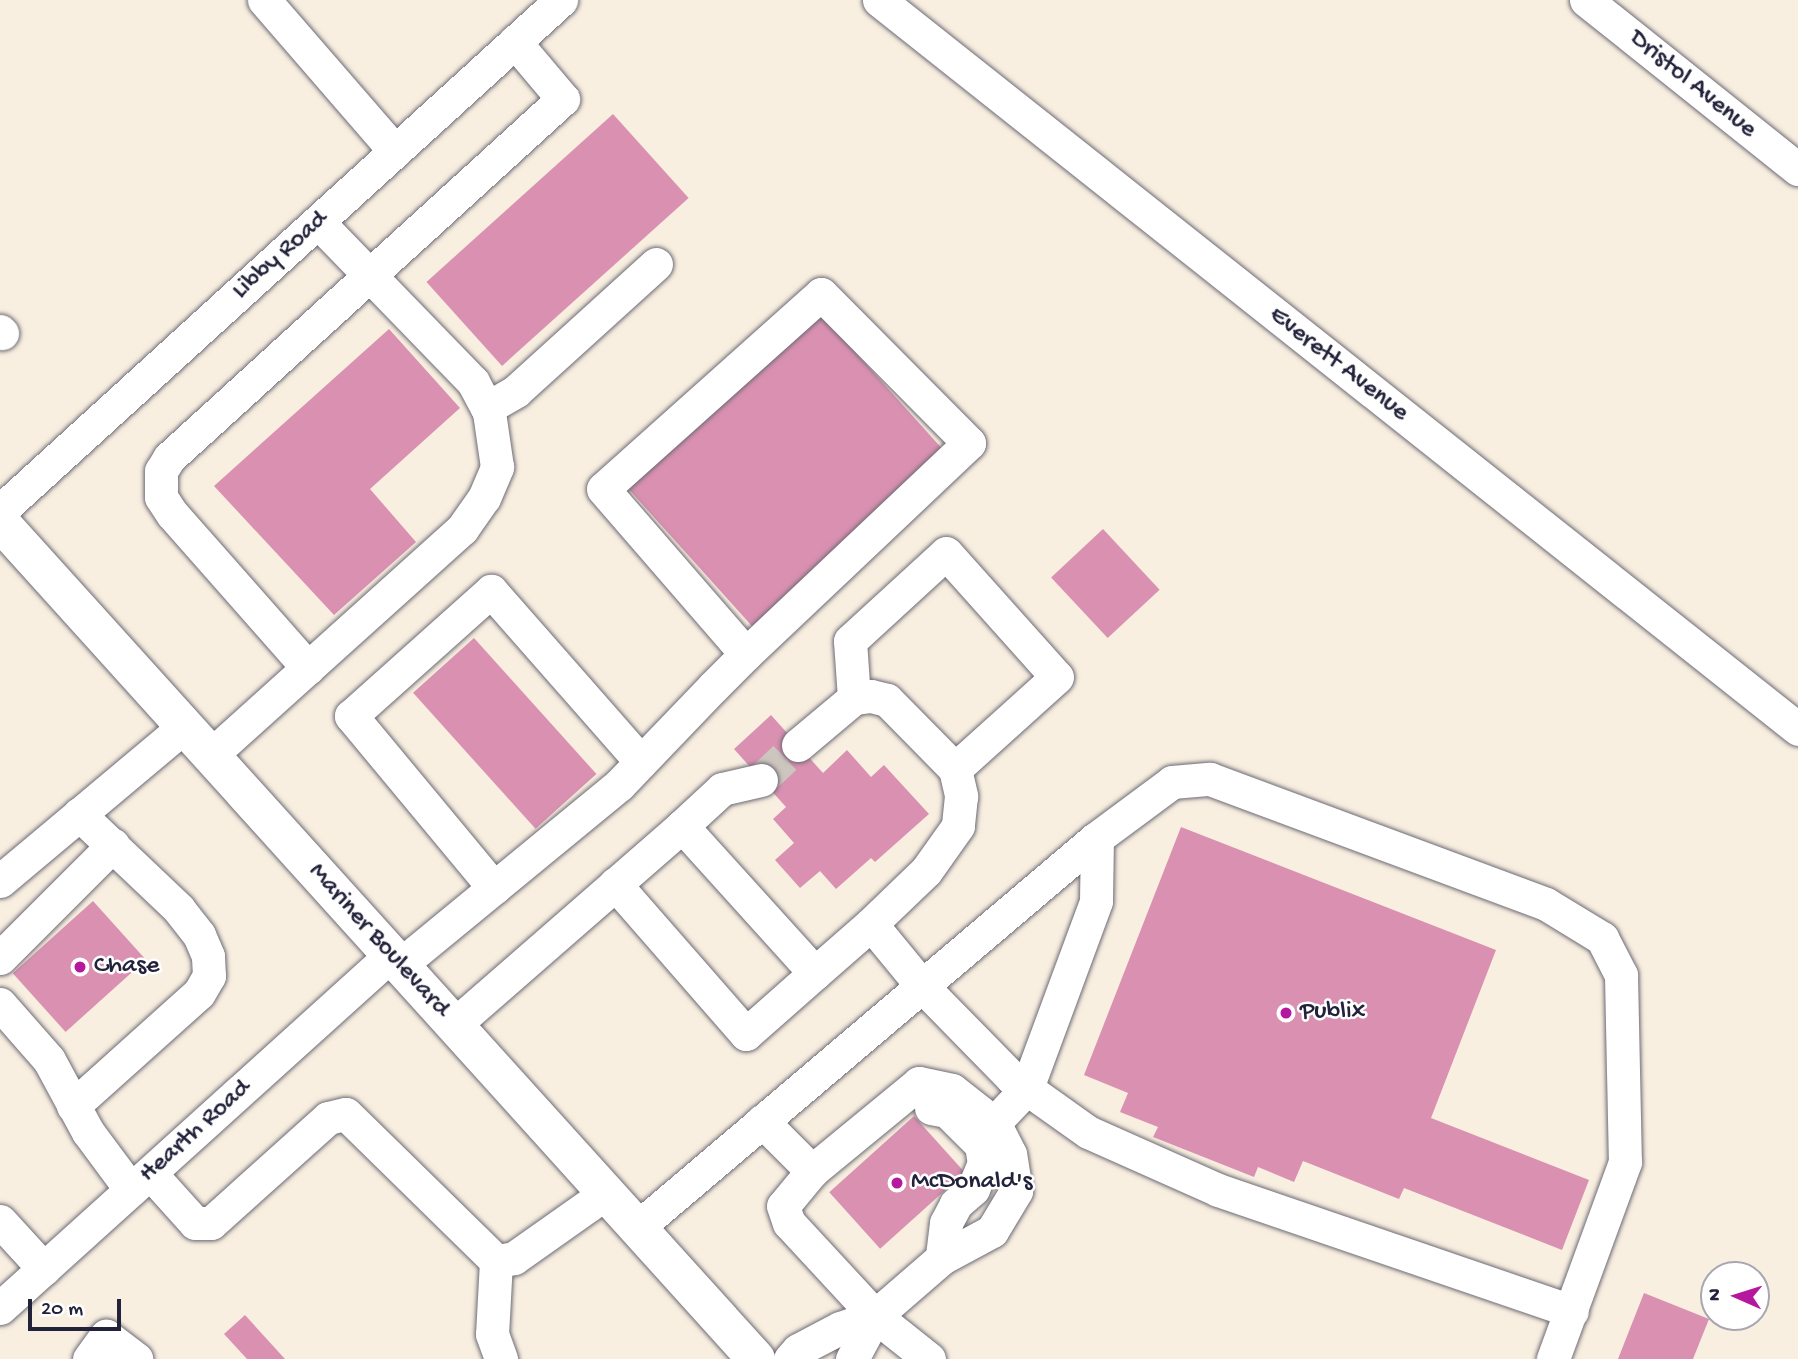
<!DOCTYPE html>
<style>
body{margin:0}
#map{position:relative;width:1798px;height:1359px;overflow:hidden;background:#f8efe0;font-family:"Gochi Hand",sans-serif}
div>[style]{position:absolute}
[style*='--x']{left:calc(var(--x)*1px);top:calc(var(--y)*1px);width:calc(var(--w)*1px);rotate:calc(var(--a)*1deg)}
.building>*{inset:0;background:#da91b1;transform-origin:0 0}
.minor-tunnel>*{height:33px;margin-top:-16.5px;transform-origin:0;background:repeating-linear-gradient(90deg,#cdc6bf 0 33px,transparent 0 50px)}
.roads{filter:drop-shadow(0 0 2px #6d6a75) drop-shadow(0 0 2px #6d6a75)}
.minor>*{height:33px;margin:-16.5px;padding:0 16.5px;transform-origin:16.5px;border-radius:16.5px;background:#fff}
.major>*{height:38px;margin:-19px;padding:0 19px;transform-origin:19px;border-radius:19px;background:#fff}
.dots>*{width:19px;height:19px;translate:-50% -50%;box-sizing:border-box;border:4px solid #fff;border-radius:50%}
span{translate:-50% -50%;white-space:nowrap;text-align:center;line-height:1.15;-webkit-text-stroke:5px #fff;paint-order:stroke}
.street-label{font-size:26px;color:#22223b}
.poi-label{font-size:26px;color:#22223b}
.left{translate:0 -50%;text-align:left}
.north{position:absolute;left:1700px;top:1261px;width:70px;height:70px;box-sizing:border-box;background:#fff;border:2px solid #a7a7b1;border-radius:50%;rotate:273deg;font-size:19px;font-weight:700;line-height:28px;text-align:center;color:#22223b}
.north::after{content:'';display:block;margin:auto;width:24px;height:32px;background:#b5179e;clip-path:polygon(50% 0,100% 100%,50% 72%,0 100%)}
.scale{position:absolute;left:28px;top:1299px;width:93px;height:32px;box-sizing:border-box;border:4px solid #22223b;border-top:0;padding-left:9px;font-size:21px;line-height:24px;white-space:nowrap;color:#22223b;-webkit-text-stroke:5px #fff;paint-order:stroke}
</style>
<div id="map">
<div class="building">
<div style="left:613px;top:114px;width:113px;height:251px;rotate:48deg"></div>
<div style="left:820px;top:313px;width:190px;height:260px;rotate:48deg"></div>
<div style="clip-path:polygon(389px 329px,460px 408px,370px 489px,416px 542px,334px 615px,214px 486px)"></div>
<div style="left:1103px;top:529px;width:83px;height:71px;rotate:47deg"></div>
<div style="left:474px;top:638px;width:183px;height:82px;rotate:48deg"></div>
<div style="clip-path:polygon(771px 715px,823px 773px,847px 750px,871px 777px,884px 765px,929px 814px,875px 862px,871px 858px,836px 889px,820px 871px,800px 888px,775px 860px,794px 843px,773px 819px,786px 807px,734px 749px)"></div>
<div style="clip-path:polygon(1181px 827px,1496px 950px,1431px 1118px,1589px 1180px,1562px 1250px,1404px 1188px,1399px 1199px,1303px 1161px,1294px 1182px,1258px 1167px,1254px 1177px,1153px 1137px,1158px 1127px,1120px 1112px,1128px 1093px,1084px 1075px)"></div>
<div style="left:93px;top:901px;width:79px;height:108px;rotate:48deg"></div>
<div style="left:914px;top:1116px;width:76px;height:114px;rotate:48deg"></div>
<div style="clip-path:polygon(1644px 1293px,1709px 1319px,1693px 1359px,1618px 1359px)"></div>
<div style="clip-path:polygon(245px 1315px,285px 1359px,247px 1359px,224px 1334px)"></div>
</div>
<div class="minor-tunnel">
<div style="--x:761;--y:780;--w:51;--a:-43.4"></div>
</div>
<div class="roads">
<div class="minor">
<div style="--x:264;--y:0;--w:200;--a:49.1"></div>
<div style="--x:879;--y:0;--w:1173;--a:38.42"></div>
<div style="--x:1586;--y:0;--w:271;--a:38.6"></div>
<div style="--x:0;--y:331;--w:3;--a:45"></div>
<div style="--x:487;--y:408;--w:34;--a:-30"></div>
<div style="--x:516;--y:391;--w:189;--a:-42.2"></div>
<div style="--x:0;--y:511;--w:759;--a:-42.33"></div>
<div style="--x:308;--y:668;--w:205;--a:-131.4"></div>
<div style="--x:172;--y:514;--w:20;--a:-123"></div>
<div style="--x:161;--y:497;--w:26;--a:-90"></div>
<div style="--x:161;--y:471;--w:15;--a:-58"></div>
<div style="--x:169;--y:458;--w:533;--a:-42.34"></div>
<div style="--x:563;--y:99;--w:75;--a:-130.1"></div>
<div style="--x:854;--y:698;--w:57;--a:-94"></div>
<div style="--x:850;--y:641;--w:130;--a:-42.5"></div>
<div style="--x:946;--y:553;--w:166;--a:48.2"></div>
<div style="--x:1057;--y:677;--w:137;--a:138"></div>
<div style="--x:798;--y:745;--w:73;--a:-40"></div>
<div style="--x:854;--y:698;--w:17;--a:-7"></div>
<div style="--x:871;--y:696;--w:16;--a:14"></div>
<div style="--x:887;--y:700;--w:97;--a:45.4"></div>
<div style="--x:955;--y:769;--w:28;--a:77"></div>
<div style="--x:961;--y:796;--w:30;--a:96"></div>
<div style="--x:958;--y:826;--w:55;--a:125.4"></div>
<div style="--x:926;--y:871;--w:76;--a:136.1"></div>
<div style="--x:211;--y:755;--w:338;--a:-42"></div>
<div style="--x:462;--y:529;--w:38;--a:-55"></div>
<div style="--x:484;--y:498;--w:34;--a:-67"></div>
<div style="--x:497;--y:467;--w:56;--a:-98.3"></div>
<div style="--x:489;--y:412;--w:34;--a:-118"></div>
<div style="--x:473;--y:382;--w:223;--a:-134.1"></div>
<div style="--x:682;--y:826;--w:54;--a:-42.8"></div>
<div style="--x:722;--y:789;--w:40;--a:-13"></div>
<div style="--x:0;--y:881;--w:241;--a:-40"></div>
<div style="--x:615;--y:884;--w:199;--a:48.9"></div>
<div style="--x:746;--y:1034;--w:92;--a:-41.5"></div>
<div style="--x:494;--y:888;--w:224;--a:-129.7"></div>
<div style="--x:351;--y:716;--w:188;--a:-41.8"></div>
<div style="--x:491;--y:591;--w:227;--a:48.7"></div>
<div style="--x:0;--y:958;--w:160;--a:-45"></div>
<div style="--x:400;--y:965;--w:283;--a:-39.4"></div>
<div style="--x:619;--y:785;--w:136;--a:-46.2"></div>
<div style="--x:713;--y:687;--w:47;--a:-45"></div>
<div style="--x:746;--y:654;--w:307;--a:-43.4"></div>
<div style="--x:969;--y:443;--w:210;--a:-134.8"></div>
<div style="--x:821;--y:294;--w:292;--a:138.2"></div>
<div style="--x:603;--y:489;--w:218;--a:49.1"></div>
<div style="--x:0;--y:1004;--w:74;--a:48.8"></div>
<div style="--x:49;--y:1060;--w:82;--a:61.6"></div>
<div style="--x:88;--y:1132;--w:72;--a:53.4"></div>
<div style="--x:454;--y:1025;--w:303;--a:-41.1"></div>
<div style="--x:682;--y:826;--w:198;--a:47.9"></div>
<div style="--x:815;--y:973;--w:74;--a:-41.2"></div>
<div style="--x:871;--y:924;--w:80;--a:50.6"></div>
<div style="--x:922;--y:986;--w:129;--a:45.6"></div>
<div style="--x:1012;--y:1078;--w:93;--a:35.4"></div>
<div style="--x:1088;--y:1132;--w:142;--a:24"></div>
<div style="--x:1218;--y:1190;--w:374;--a:18.9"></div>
<div style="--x:73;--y:1106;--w:169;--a:-41.9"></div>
<div style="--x:199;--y:993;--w:20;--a:-60"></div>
<div style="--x:209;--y:976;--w:20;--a:-93"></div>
<div style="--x:208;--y:956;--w:23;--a:-113"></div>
<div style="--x:199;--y:935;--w:33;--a:-128"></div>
<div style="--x:179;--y:909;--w:138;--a:-136.5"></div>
<div style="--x:931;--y:1108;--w:16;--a:11"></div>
<div style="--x:947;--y:1111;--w:48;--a:45"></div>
<div style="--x:981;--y:1145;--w:18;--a:81"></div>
<div style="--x:984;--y:1163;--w:28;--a:113"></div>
<div style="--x:973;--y:1189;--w:23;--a:139"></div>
<div style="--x:956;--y:1204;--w:21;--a:118"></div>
<div style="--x:946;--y:1223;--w:35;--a:97"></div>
<div style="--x:762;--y:1121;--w:71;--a:45"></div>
<div style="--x:994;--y:1123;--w:48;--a:-46.7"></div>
<div style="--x:1027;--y:1088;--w:199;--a:-69.7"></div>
<div style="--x:1096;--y:901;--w:63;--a:-89.1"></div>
<div style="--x:150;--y:1173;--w:67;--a:48"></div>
<div style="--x:195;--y:1223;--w:16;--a:0"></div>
<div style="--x:211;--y:1223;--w:157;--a:-41.9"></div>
<div style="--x:328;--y:1118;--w:18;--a:-13"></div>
<div style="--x:346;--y:1114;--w:210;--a:44.4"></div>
<div style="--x:496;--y:1261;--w:18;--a:-9"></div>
<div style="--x:514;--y:1258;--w:113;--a:-35.2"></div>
<div style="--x:0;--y:1221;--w:65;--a:47.5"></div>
<div style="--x:638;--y:1227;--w:598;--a:-40.32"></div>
<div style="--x:1094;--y:840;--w:97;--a:-36.6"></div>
<div style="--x:1172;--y:782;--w:38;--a:-5"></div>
<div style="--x:1210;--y:779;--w:358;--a:20.4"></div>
<div style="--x:1546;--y:904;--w:66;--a:31.3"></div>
<div style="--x:1602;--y:938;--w:42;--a:62.8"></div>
<div style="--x:1621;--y:975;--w:187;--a:88.8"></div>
<div style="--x:1625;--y:1162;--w:210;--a:110.1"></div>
<div style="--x:496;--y:1261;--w:73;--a:93.1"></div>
<div style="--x:492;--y:1334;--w:27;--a:70"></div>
<div style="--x:0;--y:1308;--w:527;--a:-42.08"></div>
<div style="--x:875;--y:1316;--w:89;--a:-40.9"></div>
<div style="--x:942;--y:1258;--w:57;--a:-28.4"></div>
<div style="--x:992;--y:1231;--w:47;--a:-59"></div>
<div style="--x:1016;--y:1191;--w:37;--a:-99"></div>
<div style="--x:1010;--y:1154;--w:35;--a:-117"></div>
<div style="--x:994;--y:1123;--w:53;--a:-141.8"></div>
<div style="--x:952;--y:1090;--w:34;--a:-168"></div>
<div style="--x:919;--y:1083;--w:139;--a:140.6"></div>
<div style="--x:812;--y:1171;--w:45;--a:129.6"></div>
<div style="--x:783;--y:1206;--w:18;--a:71"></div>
<div style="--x:789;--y:1223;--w:127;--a:47.2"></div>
<div style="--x:875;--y:1316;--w:69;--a:38.5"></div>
<div style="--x:89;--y:1359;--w:29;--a:-54"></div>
<div style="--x:106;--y:1336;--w:38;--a:37"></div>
<div style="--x:790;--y:1359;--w:12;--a:-48"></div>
<div style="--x:798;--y:1350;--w:47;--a:-27.6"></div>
<div style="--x:840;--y:1328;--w:37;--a:-19"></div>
<div style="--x:875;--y:1316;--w:49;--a:118.1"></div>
</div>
<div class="major">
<div style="--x:0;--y:522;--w:1128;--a:47.91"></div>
</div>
</div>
<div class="dots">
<div style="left:80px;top:967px;background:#b5179e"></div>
<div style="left:1286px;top:1013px;background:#b5179e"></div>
<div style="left:897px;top:1183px;background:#b5179e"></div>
</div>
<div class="street-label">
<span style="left:1692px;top:85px;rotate:39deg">Dristol Avenue</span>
<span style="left:281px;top:256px;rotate:-42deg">Libby Road</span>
<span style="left:1338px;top:365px;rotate:38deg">Everett Avenue</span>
<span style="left:378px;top:941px;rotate:48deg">Mariner Boulevard</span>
<span style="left:196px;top:1132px;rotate:-42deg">Hearth Road</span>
</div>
<div class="poi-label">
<span class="left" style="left:94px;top:967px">Chase</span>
<span class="left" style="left:1300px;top:1013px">Publix</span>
<span class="left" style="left:911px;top:1183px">McDonald's</span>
</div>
<div class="north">N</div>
<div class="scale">20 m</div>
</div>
